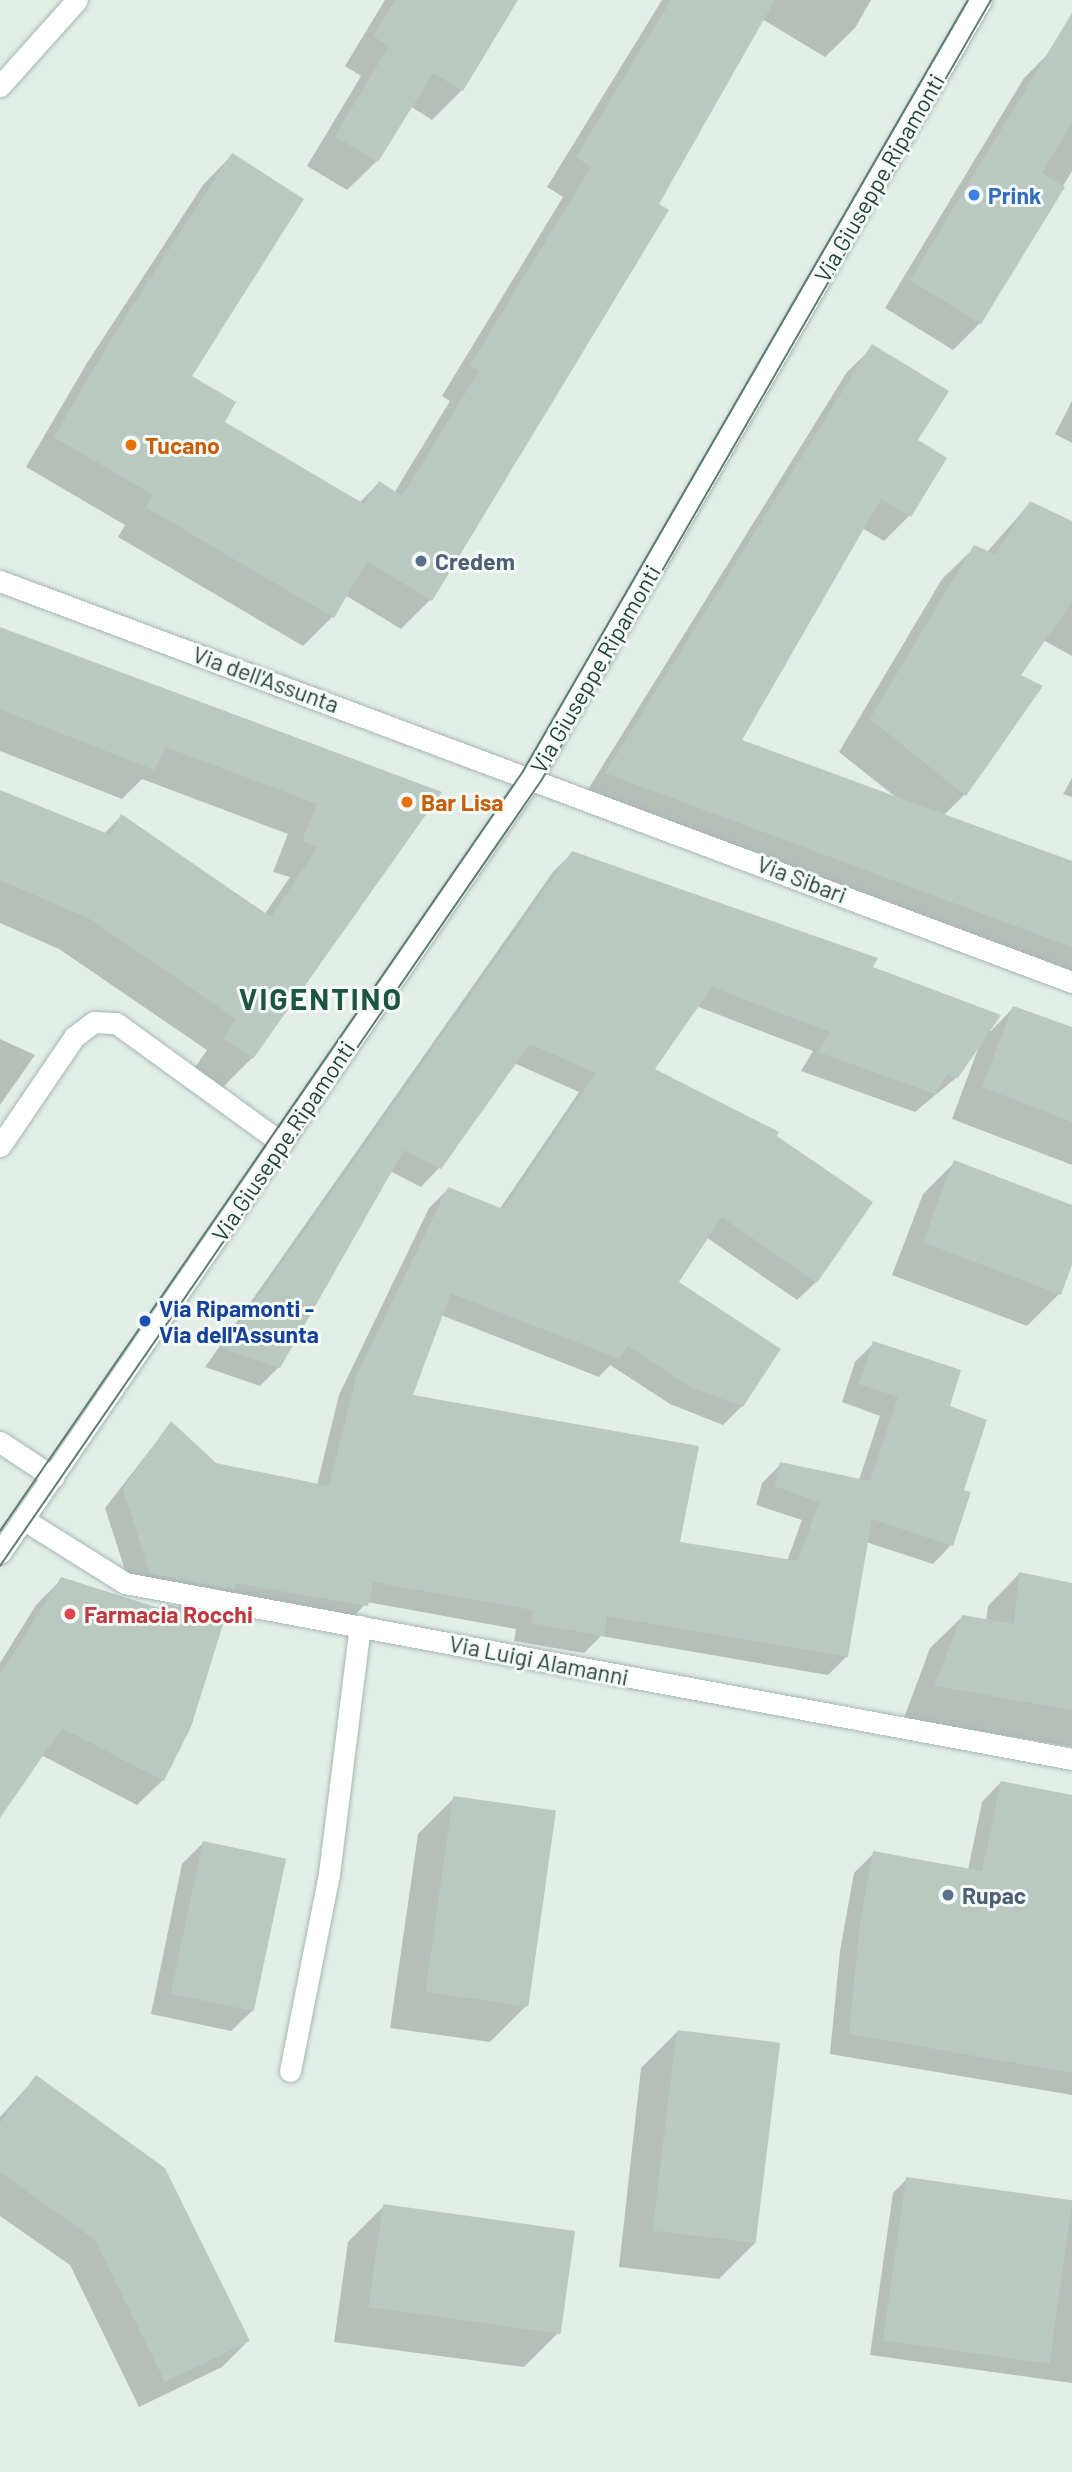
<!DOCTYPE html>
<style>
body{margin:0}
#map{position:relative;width:1072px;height:2472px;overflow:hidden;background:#e4eee9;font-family:Barlow,sans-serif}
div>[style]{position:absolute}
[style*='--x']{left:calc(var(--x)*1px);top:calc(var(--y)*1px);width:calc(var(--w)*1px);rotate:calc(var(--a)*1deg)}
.shadow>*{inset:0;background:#0003}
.building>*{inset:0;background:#b9c9c2;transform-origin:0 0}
.roads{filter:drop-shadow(0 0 2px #a6b7b0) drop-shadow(0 0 2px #a6b7b0)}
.minor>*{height:21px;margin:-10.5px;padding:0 10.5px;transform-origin:10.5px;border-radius:10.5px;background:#fff}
.tram>*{height:2px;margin:-1px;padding:0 1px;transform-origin:1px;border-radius:1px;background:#5d7c72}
.dots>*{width:19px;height:19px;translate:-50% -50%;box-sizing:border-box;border:4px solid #f5faf7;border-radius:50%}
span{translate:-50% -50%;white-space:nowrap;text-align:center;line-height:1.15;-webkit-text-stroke:6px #f5faf7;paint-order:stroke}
.street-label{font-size:23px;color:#224137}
.shop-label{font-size:23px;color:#366cbe;font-weight:700}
.left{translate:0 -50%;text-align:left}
.food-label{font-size:23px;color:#c56008;font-weight:700}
.service-label{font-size:23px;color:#4e5e75;font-weight:700}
.transit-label{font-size:23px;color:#164399;font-weight:700}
.health-label{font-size:23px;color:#be3a42;font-weight:700}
.district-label{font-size:30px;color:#1d5444;font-weight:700;letter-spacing:2px}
</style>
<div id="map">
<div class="shadow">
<div style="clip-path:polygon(385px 0,516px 0,462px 90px,432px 120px,410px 106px,377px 161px,347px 190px,307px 166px,361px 76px,345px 66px)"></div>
<div style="clip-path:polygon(662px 0,871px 0,855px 28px,825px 57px,762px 19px,430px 600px,401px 629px,345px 595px,333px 616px,303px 646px,118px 537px,125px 525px,26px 467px,87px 363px,203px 185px,232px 155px,190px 377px,222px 423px,359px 503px,379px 483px,394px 493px,450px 401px,442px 396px,563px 197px,547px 187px)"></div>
<div style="clip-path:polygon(1050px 52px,1072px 64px,1072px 171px,980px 323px,953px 350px,885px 308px,1024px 78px)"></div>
<div style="clip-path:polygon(873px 347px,916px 441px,909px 516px,884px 541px,862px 528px,739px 741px,897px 798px,839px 752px,942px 579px,975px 547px,987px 552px,1030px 503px,1072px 523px,1072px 656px,1043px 640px,1018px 676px,1041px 687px,964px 795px,943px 816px,1072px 863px,1072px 984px,582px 799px,847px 372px)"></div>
<div style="clip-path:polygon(1072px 401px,1072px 443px,1055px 434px)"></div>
<div style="clip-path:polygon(0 629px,439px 792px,252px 1058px,222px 1088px,194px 1069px,207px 1050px,59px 949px,0 923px,0 792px,104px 834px,121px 816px,264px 915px,290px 877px,273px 872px,288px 834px,142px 779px,122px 799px,0 751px)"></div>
<div style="clip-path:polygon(1072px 778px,1072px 797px,1063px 794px)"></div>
<div style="clip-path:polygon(572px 853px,870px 968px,991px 1031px,1013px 1008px,1072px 1029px,1072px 1165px,952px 1119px,979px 1046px,957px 1077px,915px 1112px,801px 1071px,813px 1051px,696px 1006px,652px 1070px,775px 1137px,816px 1282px,797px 1300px,706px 1237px,677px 1283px,742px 1406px,723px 1425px,670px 1404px,610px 1365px,599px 1377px,441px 1315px,410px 1396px,678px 1543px,787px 1561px,802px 1520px,756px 1505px,762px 1483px,781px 1464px,859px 1480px,880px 1416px,842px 1402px,855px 1362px,874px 1343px,948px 1407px,961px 1491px,951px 1545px,933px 1564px,866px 1542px,847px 1656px,828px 1675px,601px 1636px,584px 1653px,514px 1641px,516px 1629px,367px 1602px,348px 1623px,132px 1592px,105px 1508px,171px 1423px,216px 1465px,317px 1485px,339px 1395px,429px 1208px,448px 1189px,499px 1210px,579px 1092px,514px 1063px,439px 1168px,421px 1187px,390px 1171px,279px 1367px,260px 1386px,205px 1367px,553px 872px)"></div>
<div style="clip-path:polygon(0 1039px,35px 1055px,0 1105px)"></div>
<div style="clip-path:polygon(955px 1162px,1072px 1207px,1072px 1260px,1059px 1294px,1027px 1326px,892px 1275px,923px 1194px)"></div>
<div style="clip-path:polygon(1019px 1574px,1072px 1584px,1072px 1747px,904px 1718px,930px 1648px,962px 1617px,986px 1621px,988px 1606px)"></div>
<div style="clip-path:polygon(62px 1579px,156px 1609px,160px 1605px,224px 1617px,163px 1780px,137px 1805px,41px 1755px,0 1815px,0 1663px,36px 1605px)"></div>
<div style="clip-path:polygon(1001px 1782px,1072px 1797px,1072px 2095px,830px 2054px,840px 1951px,854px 1873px,874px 1853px,968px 1870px,982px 1802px)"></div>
<div style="clip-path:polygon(454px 1798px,526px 2006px,490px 2042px,390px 2028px,418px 1834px)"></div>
<div style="clip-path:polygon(203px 1843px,252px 2011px,231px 2031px,151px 2014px,182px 1864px)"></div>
<div style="clip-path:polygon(677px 2032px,755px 2243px,719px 2279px,619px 2267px,641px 2068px)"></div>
<div style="clip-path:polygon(36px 2077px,248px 2341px,222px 2367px,139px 2407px,70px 2265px,0 2216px,0 2117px)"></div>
<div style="clip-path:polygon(907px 2179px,1072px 2202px,1072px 2383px,870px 2355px,893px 2193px)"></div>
<div style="clip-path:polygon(384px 2206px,560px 2331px,524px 2367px,334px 2342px,348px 2242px)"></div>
</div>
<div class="building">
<div style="clip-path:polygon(395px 0,518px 0,463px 91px,433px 73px,378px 162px,335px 136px,389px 46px,373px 36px)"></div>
<div style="clip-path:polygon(671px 0,775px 0,659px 204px,669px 210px,432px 601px,367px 561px,334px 618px,146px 507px,153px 495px,54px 437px,116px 331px,232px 153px,304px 199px,192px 376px,236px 402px,225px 422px,364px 504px,379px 481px,402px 496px,479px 371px,470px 365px,591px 167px,576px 157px)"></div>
<div style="clip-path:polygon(1072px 13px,1072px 122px,1042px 173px,1065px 187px,981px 324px,910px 280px)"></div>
<div style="clip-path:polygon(872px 344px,949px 391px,918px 440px,947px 458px,911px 517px,881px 499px,742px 740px,1072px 861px,1072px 947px,605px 773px)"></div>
<div style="clip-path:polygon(1030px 501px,1072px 521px,1072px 602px,1021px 675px,1043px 686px,966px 796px,870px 719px,974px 545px,995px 554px)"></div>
<div style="clip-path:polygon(0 627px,442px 792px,253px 1059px,223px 1038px,236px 1019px,90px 919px,0 880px,0 790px,111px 835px,121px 814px,271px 917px,318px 847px,302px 841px,317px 804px,166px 747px,154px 770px,0 709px)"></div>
<div style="clip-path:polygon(572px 851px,878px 958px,873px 967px,1001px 1015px,958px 1078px,947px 1074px,935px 1094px,818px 1052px,830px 1032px,712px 987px,655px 1069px,779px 1132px,777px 1136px,873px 1202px,817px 1283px,722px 1217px,679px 1282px,781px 1349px,743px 1407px,688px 1386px,628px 1346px,619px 1359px,451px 1293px,413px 1395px,699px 1446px,680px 1542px,798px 1561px,819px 1502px,774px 1486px,780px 1462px,870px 1481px,898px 1397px,859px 1384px,873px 1341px,961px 1370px,950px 1406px,987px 1420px,964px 1490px,971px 1492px,953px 1546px,872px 1519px,848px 1657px,607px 1616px,604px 1636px,531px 1623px,533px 1610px,373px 1582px,368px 1606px,236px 1583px,234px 1590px,150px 1574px,123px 1489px,171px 1421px,216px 1463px,329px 1486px,357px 1374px,448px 1187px,503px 1209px,596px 1073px,530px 1044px,441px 1169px,404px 1150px,280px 1368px,222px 1348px)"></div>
<div style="clip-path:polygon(1013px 1006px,1072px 1027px,1072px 1122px,982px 1087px)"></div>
<div style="clip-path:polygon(954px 1160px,1072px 1205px,1072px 1265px,1061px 1295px,923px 1242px)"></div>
<div style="clip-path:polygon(1019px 1572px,1072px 1583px,1072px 1710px,934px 1686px,962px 1615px,1014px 1624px)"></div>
<div style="clip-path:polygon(61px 1577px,162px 1609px,160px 1603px,226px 1615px,191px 1727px,164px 1781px,62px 1728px,0 1818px,0 1675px)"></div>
<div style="clip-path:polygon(1001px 1781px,1072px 1795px,1072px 2073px,849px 2034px,859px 1930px,873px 1851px,982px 1871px)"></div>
<div style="left:453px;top:1796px;width:104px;height:198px;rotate:8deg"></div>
<div style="left:203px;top:1841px;width:85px;height:156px;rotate:12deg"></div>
<div style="left:677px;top:2030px;width:104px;height:202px;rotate:7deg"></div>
<div style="clip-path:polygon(36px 2075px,165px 2168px,250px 2341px,165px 2382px,95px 2240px,0 2172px,0 2123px)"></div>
<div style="left:906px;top:2177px;width:168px;height:165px;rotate:8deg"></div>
<div style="left:383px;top:2204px;width:194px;height:104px;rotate:8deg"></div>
</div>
<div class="roads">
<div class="minor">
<div style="--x:0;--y:86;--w:115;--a:-48.2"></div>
<div style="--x:0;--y:581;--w:1145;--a:20.51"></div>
<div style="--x:0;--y:1146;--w:132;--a:-55.8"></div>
<div style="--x:74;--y:1037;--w:25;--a:-37"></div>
<div style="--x:94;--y:1022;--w:22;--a:3"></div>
<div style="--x:116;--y:1023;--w:205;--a:35.9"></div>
<div style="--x:0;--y:1442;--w:64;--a:33.4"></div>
<div style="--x:23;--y:1519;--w:120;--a:32.1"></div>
<div style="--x:125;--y:1583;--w:963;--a:10.53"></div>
<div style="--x:0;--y:1553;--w:941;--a:-55.57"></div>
<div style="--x:532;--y:777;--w:897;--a:-59.98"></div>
<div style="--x:290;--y:2071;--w:201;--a:-78.8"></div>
<div style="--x:329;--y:1874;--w:250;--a:-82.9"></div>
</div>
</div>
<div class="tram">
<div style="--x:0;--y:1531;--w:920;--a:-55.45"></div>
<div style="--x:522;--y:773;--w:892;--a:-60.02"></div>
<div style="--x:0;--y:1566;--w:953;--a:-55.43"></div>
<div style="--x:541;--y:781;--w:901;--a:-60.05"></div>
</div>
<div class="dots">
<div style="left:974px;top:195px;background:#3f7fe0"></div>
<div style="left:131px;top:445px;background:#e8710a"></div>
<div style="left:421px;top:561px;background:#5c6f8a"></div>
<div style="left:407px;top:802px;background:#e8710a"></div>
<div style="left:145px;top:1321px;background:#1a4fb4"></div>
<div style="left:70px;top:1614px;background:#e0444e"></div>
<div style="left:948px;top:1895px;background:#5c6f8a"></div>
</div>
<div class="street-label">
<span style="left:879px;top:178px;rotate:-60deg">Via Giuseppe Ripamonti</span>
<span style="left:595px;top:669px;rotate:-60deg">Via Giuseppe Ripamonti</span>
<span style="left:266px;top:679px;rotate:20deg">Via dell'Assunta</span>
<span style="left:802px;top:879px;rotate:21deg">Via Sibari</span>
<span style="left:283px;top:1141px;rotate:-56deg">Via Giuseppe Ripamonti</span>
<span style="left:539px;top:1660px;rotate:11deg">Via Luigi Alamanni</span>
</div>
<div class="shop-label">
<span class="left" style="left:988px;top:195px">Prink</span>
</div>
<div class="food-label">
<span class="left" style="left:145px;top:445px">Tucano</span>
<span class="left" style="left:421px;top:802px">Bar Lisa</span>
</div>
<div class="service-label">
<span class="left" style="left:435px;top:561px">Credem</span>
<span class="left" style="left:962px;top:1895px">Rupac</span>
</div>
<div class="transit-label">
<span class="left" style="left:159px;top:1321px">Via Ripamonti -<br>Via dell'Assunta</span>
</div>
<div class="health-label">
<span class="left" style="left:84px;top:1614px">Farmacia Rocchi</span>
</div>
<div class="district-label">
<span style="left:321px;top:998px">VIGENTINO</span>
</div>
</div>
